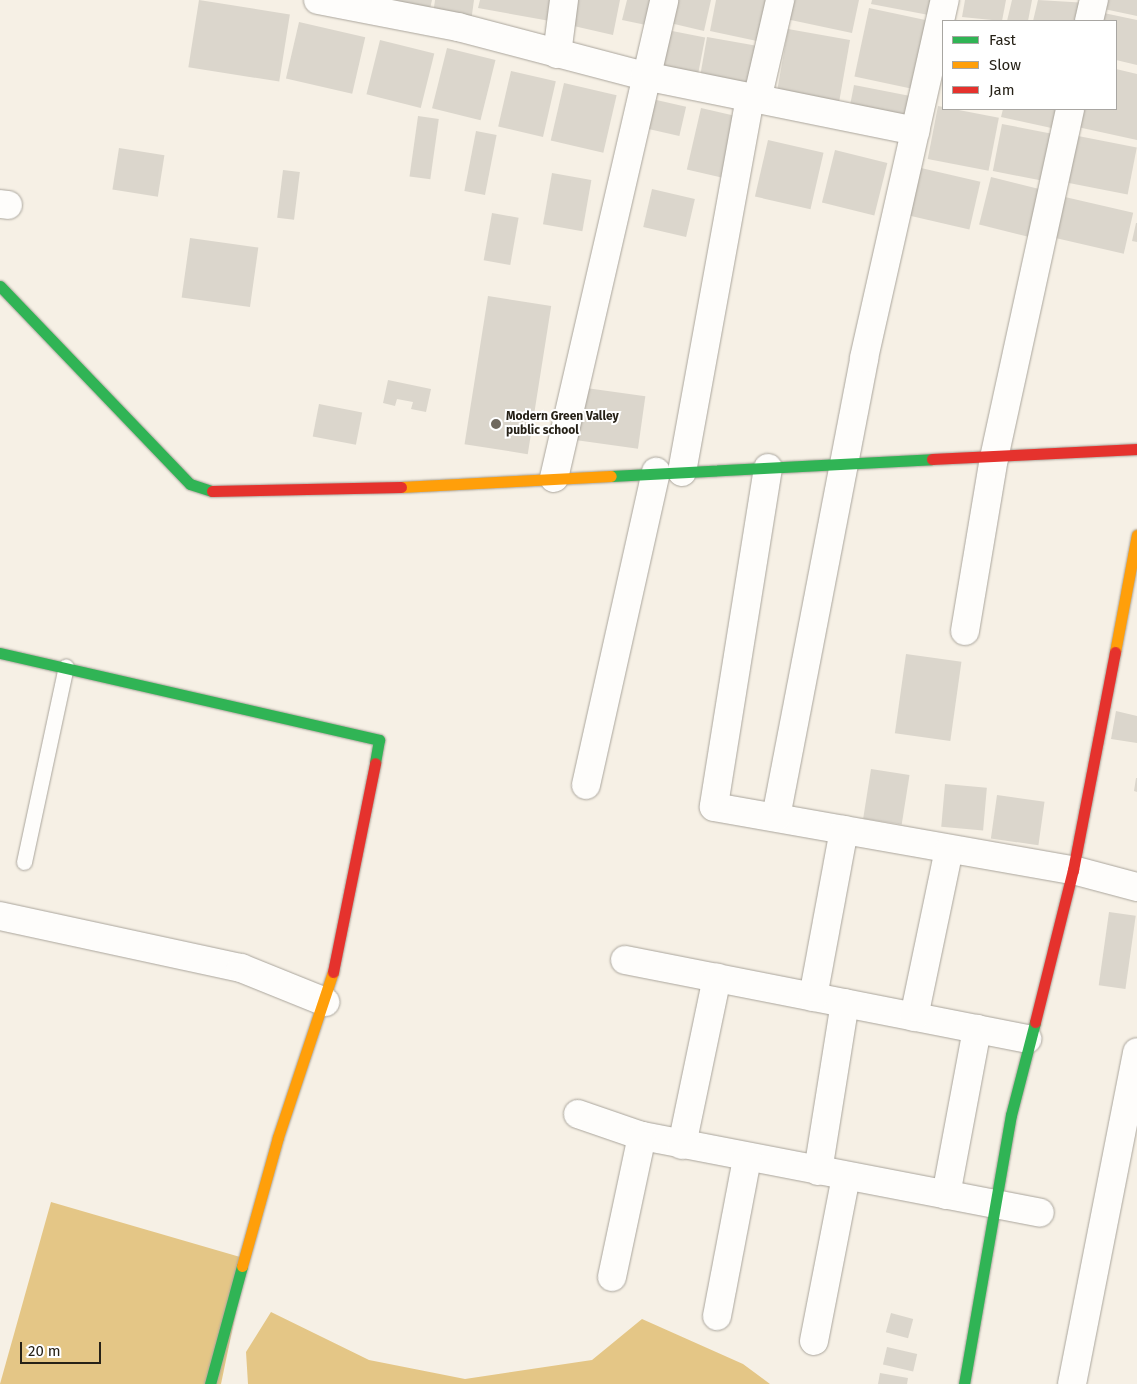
<!DOCTYPE html>
<style>
body{margin:0}
#map{position:relative;width:1137px;height:1384px;overflow:hidden;background:#f6f0e5;font-family:"Fira Sans",sans-serif}
div>[style]{position:absolute}
[style*='--x']{left:calc(var(--x)*1px);top:calc(var(--y)*1px);width:calc(var(--w)*1px);rotate:calc(var(--a)*1deg)}
.water>*{inset:0;background:#e4c686}
.building>*{inset:0;background:#dbd6cc;transform-origin:0 0}
.roads{filter:drop-shadow(0 0 1px #aaa59c) drop-shadow(0 0 1px #aaa59c)}
.lane>*{height:15px;margin:-7.5px;padding:0 7.5px;transform-origin:7.5px;border-radius:7.5px;background:#fefdfb}
.street>*{height:28px;margin:-14px;padding:0 14px;transform-origin:14px;border-radius:14px;background:#fefdfb}
.fast>*{height:11px;margin:-5.5px;padding:0 5.5px;transform-origin:5.5px;border-radius:5.5px;background:#30b455}
.slow>*{height:11px;margin:-5.5px;padding:0 5.5px;transform-origin:5.5px;border-radius:5.5px;background:#ff9f0a}
.jam>*{height:11px;margin:-5.5px;padding:0 5.5px;transform-origin:5.5px;border-radius:5.5px;background:#e5322d}
.dots>*{width:14px;height:14px;translate:-50% -50%;box-sizing:border-box;border:2px solid #fff;border-radius:50%}
span{translate:-50% -50%;white-space:nowrap;text-align:center;line-height:1.15;-webkit-text-stroke:4px #fff;paint-order:stroke}
.poi-label{font-size:12px;color:#262117;font-weight:700}
.left{translate:0 -50%;text-align:left}
.legend{position:absolute;left:942px;top:20px;width:175px;height:90px;box-sizing:border-box;background:#fff;border:1px solid #a8a6a2;margin:0;padding:6px 9px;list-style:none;font-size:15px;color:#262117}
.legend li{display:flex;align-items:center;gap:10px;height:25px}
.legend b{width:25px;border:1px solid #a8a6a2}
.scale{position:absolute;left:20px;top:1342px;width:81px;height:22px;box-sizing:border-box;border:2px solid #262117;border-top:0;padding-left:6px;font-size:15px;line-height:18px;white-space:nowrap;color:#262117;-webkit-text-stroke:4px #fff;paint-order:stroke}
</style>
<div id="map">
<div class="water">
<div style="clip-path:polygon(51px 1202px,247px 1259px,221px 1384px,0 1384px)"></div>
<div style="clip-path:polygon(271px 1312px,369px 1360px,465px 1379px,592px 1360px,642px 1319px,743px 1364px,770px 1384px,248px 1384px,246px 1352px)"></div>
</div>
<div class="building">
<div style="left:199px;top:0;width:92px;height:68px;rotate:9deg"></div>
<div style="clip-path:polygon(364px 0,432px 0,428px 18px)"></div>
<div style="clip-path:polygon(435px 0,474px 0,471px 22px,433px 15px)"></div>
<div style="clip-path:polygon(480px 0,554px 0,550px 21px,478px 8px)"></div>
<div style="clip-path:polygon(571px 0,620px 0,613px 35px,565px 24px)"></div>
<div style="clip-path:polygon(627px 0,652px 0,646px 25px,622px 20px)"></div>
<div style="clip-path:polygon(675px 0,711px 0,704px 31px,670px 23px)"></div>
<div style="clip-path:polygon(716px 0,775px 0,766px 43px,710px 31px)"></div>
<div style="clip-path:polygon(791px 0,859px 0,852px 33px,786px 19px)"></div>
<div style="clip-path:polygon(872px 0,937px 0,934px 16px,871px 4px)"></div>
<div style="clip-path:polygon(965px 0,1006px 0,1002px 21px,962px 17px)"></div>
<div style="clip-path:polygon(1012px 0,1032px 0,1028px 21px,1007px 21px)"></div>
<div style="clip-path:polygon(1038px 0,1088px 3px,1084px 21px,1033px 21px)"></div>
<div style="clip-path:polygon(1106px 0,1137px 0,1137px 16px,1104px 9px)"></div>
<div style="left:869px;top:8px;width:66px;height:70px;rotate:12deg"></div>
<div style="clip-path:polygon(1099px 12px,1137px 20px,1137px 65px,1116px 60px,1116px 21px,1098px 21px)"></div>
<div style="left:299px;top:22px;width:68px;height:58px;rotate:13deg"></div>
<div style="left:662px;top:29px;width:44px;height:47px;rotate:11deg"></div>
<div style="left:788px;top:29px;width:63px;height:71px;rotate:10deg"></div>
<div style="left:707px;top:37px;width:56px;height:49px;rotate:10deg"></div>
<div style="left:380px;top:40px;width:56px;height:56px;rotate:14deg"></div>
<div style="left:447px;top:48px;width:50px;height:62px;rotate:14deg"></div>
<div style="clip-path:polygon(1116px 69px,1137px 74px,1137px 140px,1073px 126px,1077px 109px,1116px 109px)"></div>
<div style="left:511px;top:71px;width:46px;height:57px;rotate:13deg"></div>
<div style="left:564px;top:83px;width:54px;height:59px;rotate:13deg"></div>
<div style="left:854px;top:85px;width:56px;height:30px;rotate:11deg"></div>
<div style="left:652px;top:99px;width:35px;height:30px;rotate:13deg"></div>
<div style="left:938px;top:106px;width:62px;height:54px;rotate:11deg"></div>
<div style="left:701px;top:108px;width:40px;height:63px;rotate:13deg"></div>
<div style="clip-path:polygon(1003px 109px,1061px 109px,1056px 129px,1001px 117px)"></div>
<div style="left:418px;top:116px;width:21px;height:61px;rotate:8deg"></div>
<div style="left:1002px;top:124px;width:56px;height:48px;rotate:11deg"></div>
<div style="left:476px;top:131px;width:21px;height:61px;rotate:11deg"></div>
<div style="left:1073px;top:135px;width:65px;height:48px;rotate:11deg"></div>
<div style="left:768px;top:140px;width:57px;height:58px;rotate:13deg"></div>
<div style="left:119px;top:148px;width:46px;height:42px;rotate:9deg"></div>
<div style="left:835px;top:150px;width:54px;height:54px;rotate:14deg"></div>
<div style="left:921px;top:168px;width:61px;height:49px;rotate:13deg"></div>
<div style="left:283px;top:170px;width:17px;height:48px;rotate:7deg"></div>
<div style="left:552px;top:173px;width:40px;height:52px;rotate:10deg"></div>
<div style="left:991px;top:177px;width:56px;height:49px;rotate:14deg"></div>
<div style="left:652px;top:189px;width:44px;height:39px;rotate:13deg"></div>
<div style="left:1065px;top:197px;width:70px;height:42px;rotate:13deg"></div>
<div style="left:492px;top:213px;width:27px;height:48px;rotate:10deg"></div>
<div style="clip-path:polygon(1136px 223px,1137px 223px,1137px 242px,1132px 241px)"></div>
<div style="left:190px;top:238px;width:69px;height:60px;rotate:8deg"></div>
<div style="left:488px;top:296px;width:64px;height:150px;rotate:9deg"></div>
<div style="clip-path:polygon(388px 380px,431px 389px,426px 412px,411px 409px,413px 402px,397px 399px,395px 406px,383px 403px)"></div>
<div style="left:579px;top:387px;width:67px;height:53px;rotate:8deg"></div>
<div style="left:319px;top:404px;width:44px;height:33px;rotate:11deg"></div>
<div style="left:906px;top:654px;width:56px;height:80px;rotate:8deg"></div>
<div style="clip-path:polygon(1116px 711px,1137px 716px,1137px 743px,1111px 739px)"></div>
<div style="left:871px;top:769px;width:39px;height:50px;rotate:9deg"></div>
<div style="clip-path:polygon(1136px 778px,1137px 778px,1137px 792px,1134px 791px)"></div>
<div style="left:945px;top:784px;width:42px;height:43px;rotate:5deg"></div>
<div style="left:997px;top:795px;width:48px;height:44px;rotate:8deg"></div>
<div style="left:1109px;top:912px;width:27px;height:74px;rotate:8deg"></div>
<div style="left:891px;top:1313px;width:23px;height:20px;rotate:15deg"></div>
<div style="left:887px;top:1347px;width:31px;height:18px;rotate:13deg"></div>
<div style="clip-path:polygon(880px 1373px,908px 1378px,907px 1384px,878px 1384px)"></div>
</div>
<div class="roads">
<div class="lane">
<div style="--x:24;--y:862;--w:200;--a:-77.9"></div>
</div>
<div class="street">
<div style="--x:318;--y:0;--w:143;--a:10.9"></div>
<div style="--x:458;--y:27;--w:193;--a:14.7"></div>
<div style="--x:645;--y:76;--w:276;--a:11.5"></div>
<div style="--x:1089;--y:21;--w:22;--a:-77"></div>
<div style="--x:557;--y:54;--w:54;--a:-82.6"></div>
<div style="--x:757;--y:100;--w:103;--a:-77"></div>
<div style="--x:0;--y:204;--w:8;--a:7"></div>
<div style="--x:768;--y:468;--w:343;--a:99.1"></div>
<div style="--x:714;--y:807;--w:364;--a:10"></div>
<div style="--x:1073;--y:870;--w:66;--a:14.9"></div>
<div style="--x:682;--y:472;--w:380;--a:-79.7"></div>
<div style="--x:554;--y:478;--w:490;--a:-77"></div>
<div style="--x:965;--y:631;--w:175;--a:-80.5"></div>
<div style="--x:994;--y:458;--w:357;--a:-77.7"></div>
<div style="--x:586;--y:785;--w:321;--a:-77.4"></div>
<div style="--x:776;--y:817;--w:467;--a:-79.1"></div>
<div style="--x:864;--y:358;--w:367;--a:-77.3"></div>
<div style="--x:0;--y:916;--w:247;--a:12.2"></div>
<div style="--x:241;--y:968;--w:91;--a:22"></div>
<div style="--x:625;--y:960;--w:410;--a:11.1"></div>
<div style="--x:813;--y:997;--w:170;--a:-79.5"></div>
<div style="--x:914;--y:1017;--w:171;--a:-78.2"></div>
<div style="--x:578;--y:1114;--w:68;--a:19"></div>
<div style="--x:642;--y:1136;--w:405;--a:10.9"></div>
<div style="--x:682;--y:1145;--w:171;--a:-78.2"></div>
<div style="--x:818;--y:1171;--w:170;--a:-80.9"></div>
<div style="--x:946;--y:1195;--w:169;--a:-79.4"></div>
<div style="--x:612;--y:1277;--w:144;--a:-78"></div>
<div style="--x:717;--y:1316;--w:161;--a:-79.2"></div>
<div style="--x:814;--y:1341;--w:167;--a:-79"></div>
<div style="--x:1072;--y:1384;--w:338;--a:-78.9"></div>
</div>
<div class="fast">
<div style="--x:0;--y:286;--w:274;--a:46.2"></div>
<div style="--x:190;--y:484;--w:23;--a:18"></div>
<div style="--x:611;--y:476;--w:321;--a:-3"></div>
<div style="--x:0;--y:653;--w:389;--a:12.9"></div>
<div style="--x:379;--y:740;--w:23;--a:100"></div>
<div style="--x:210;--y:1384;--w:122;--a:-74.8"></div>
<div style="--x:964;--y:1384;--w:273;--a:-80.1"></div>
<div style="--x:1011;--y:1115;--w:96;--a:-75.5"></div>
</div>
<div class="slow">
<div style="--x:401;--y:487;--w:210;--a:-3"></div>
<div style="--x:1115;--y:652;--w:119;--a:-79.4"></div>
<div style="--x:242;--y:1266;--w:134;--a:-74.4"></div>
<div style="--x:278;--y:1137;--w:174;--a:-71.6"></div>
</div>
<div class="jam">
<div style="--x:932;--y:459;--w:205;--a:-2.8"></div>
<div style="--x:212;--y:491;--w:189;--a:-1.2"></div>
<div style="--x:333;--y:972;--w:213;--a:-78.6"></div>
<div style="--x:1035;--y:1022;--w:157;--a:-76"></div>
<div style="--x:1073;--y:870;--w:222;--a:-79.1"></div>
</div>
</div>
<div class="dots">
<div style="left:496px;top:424px;background:#6f695f"></div>
</div>
<div class="poi-label">
<span class="left" style="left:506px;top:424px">Modern Green Valley<br>public school</span>
</div>
<ul class="legend">
<li><b style="height:6px;background:#30b455"></b>Fast</li>
<li><b style="height:6px;background:#ff9f0a"></b>Slow</li>
<li><b style="height:6px;background:#e5322d"></b>Jam</li>
</ul>
<div class="scale">20 m</div>
</div>
